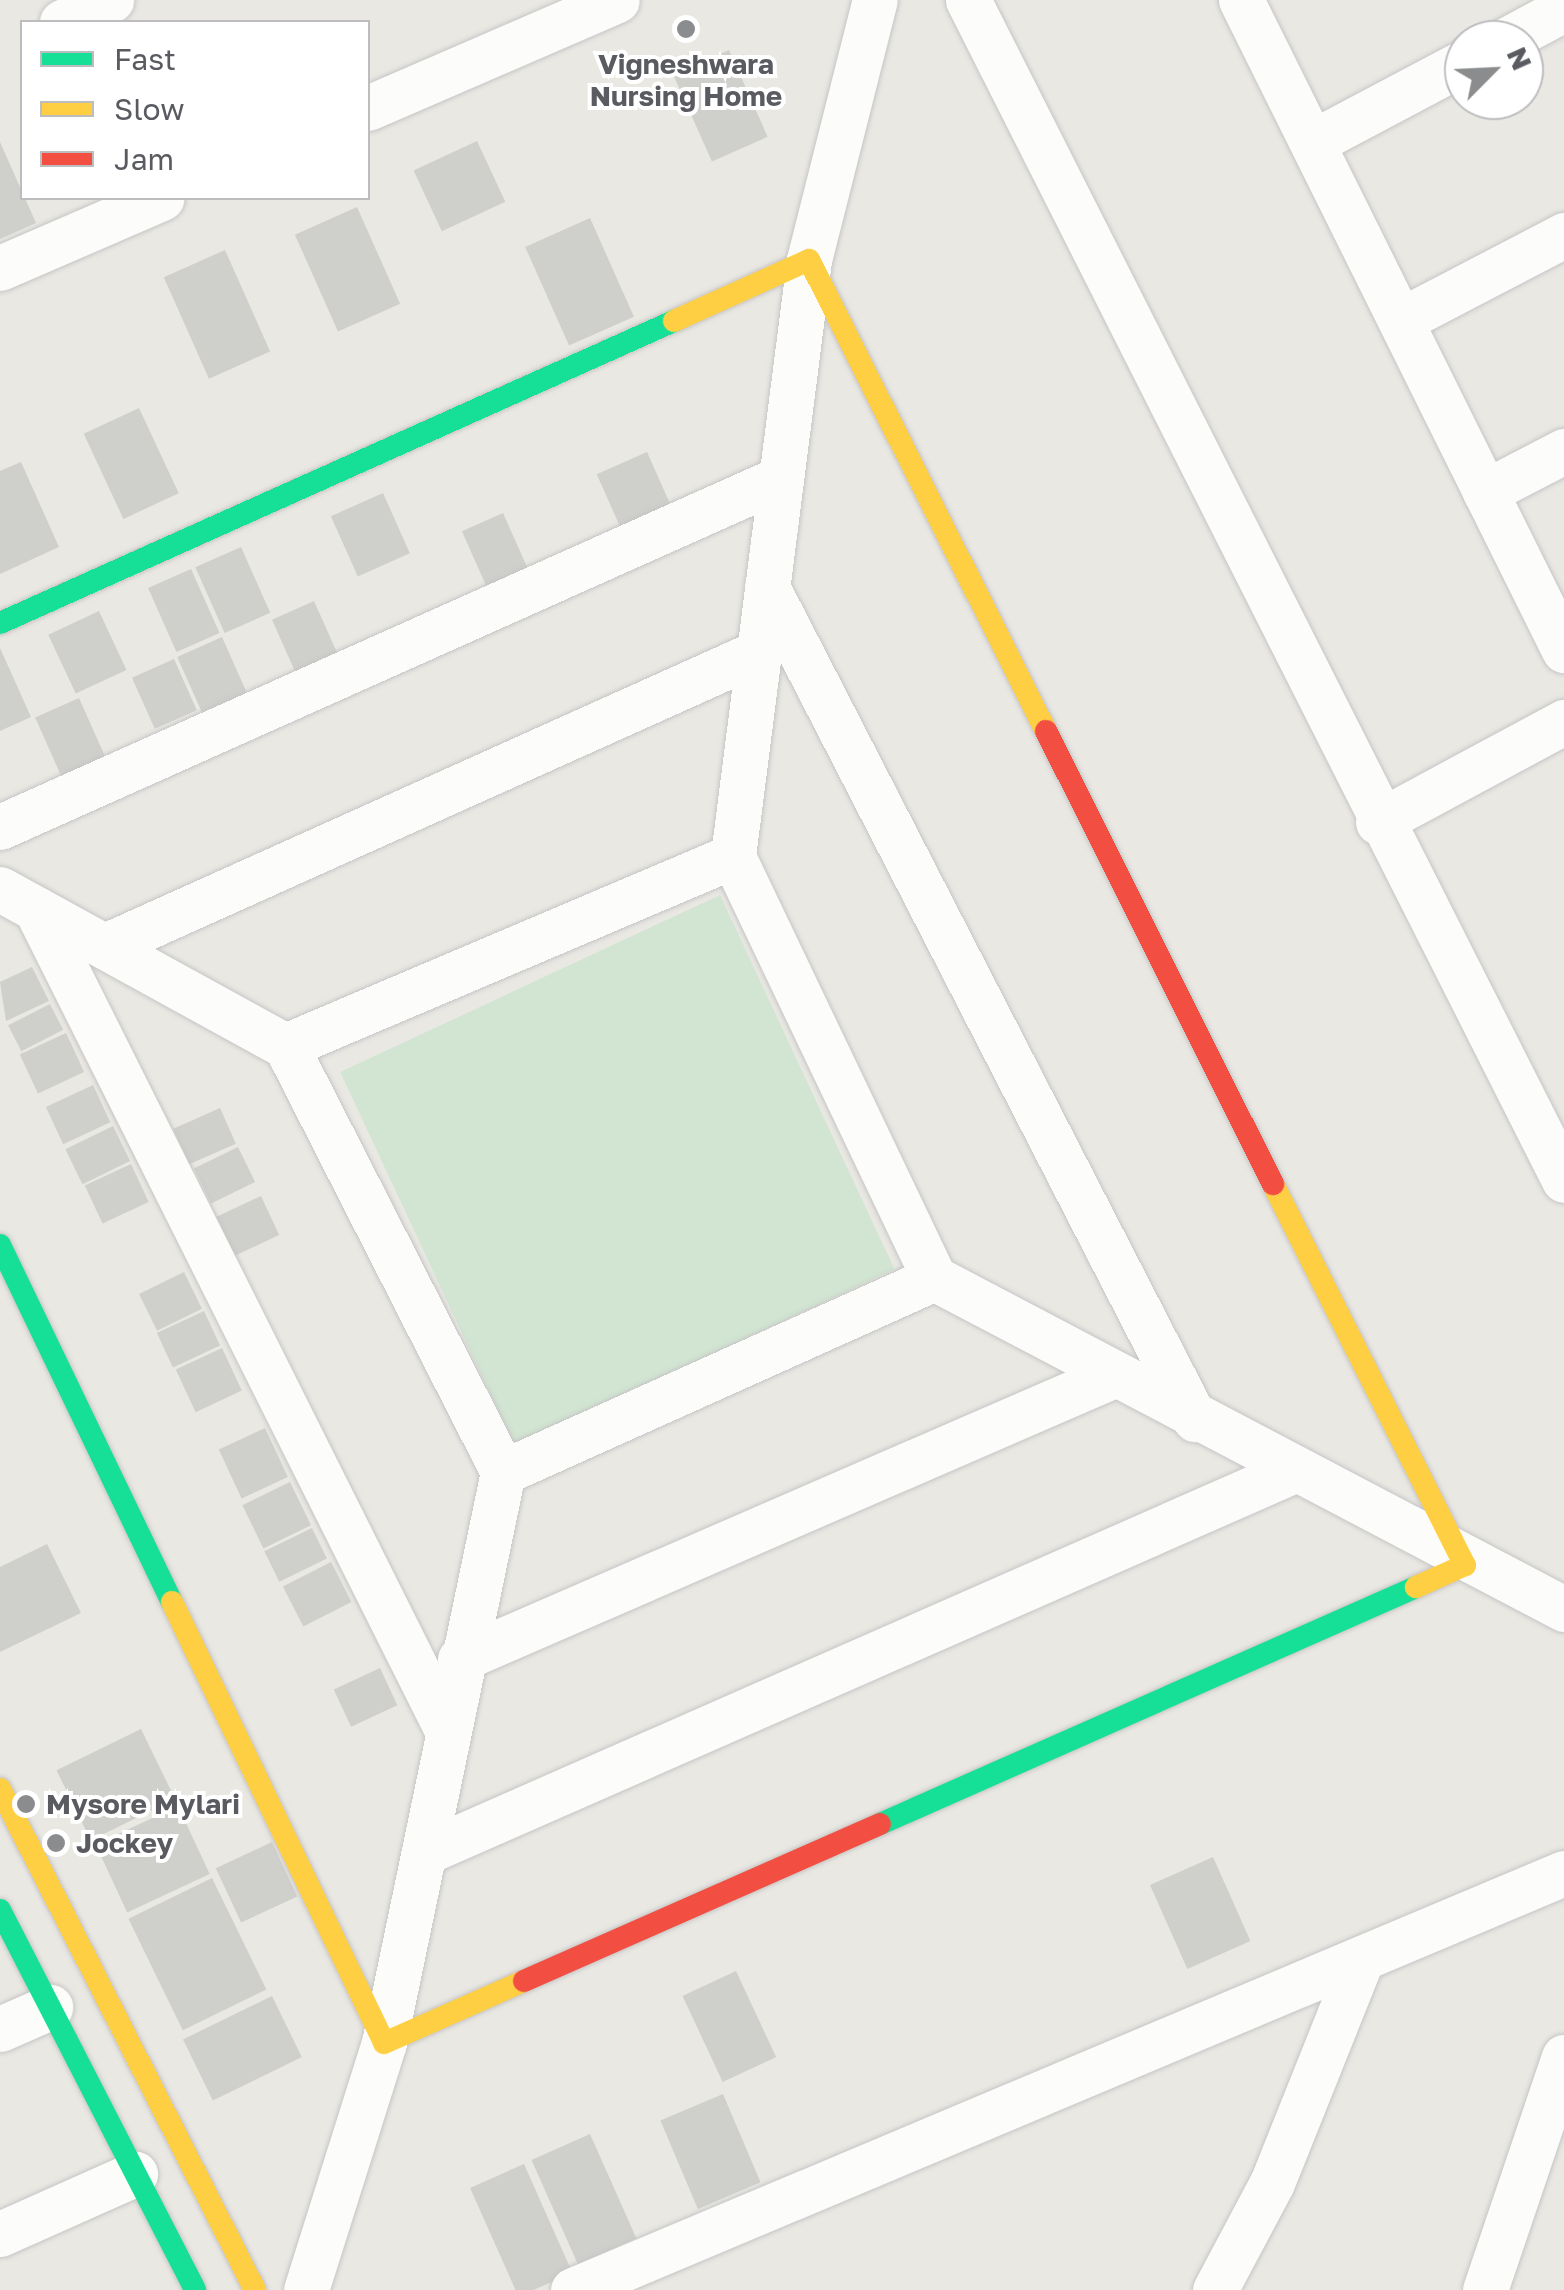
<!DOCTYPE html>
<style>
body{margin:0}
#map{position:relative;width:1564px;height:2290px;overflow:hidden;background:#e9e8e3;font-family:"Golos Text",sans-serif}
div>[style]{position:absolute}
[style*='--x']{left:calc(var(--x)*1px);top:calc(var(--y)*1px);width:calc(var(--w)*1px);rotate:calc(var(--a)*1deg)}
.green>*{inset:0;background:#d1e5d2;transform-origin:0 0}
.building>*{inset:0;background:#cfcfcc;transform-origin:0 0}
.roads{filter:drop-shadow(0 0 2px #c6c5c5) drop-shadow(0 0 2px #c6c5c5)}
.street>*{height:45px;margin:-22.5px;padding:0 22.5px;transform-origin:22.5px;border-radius:22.5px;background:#fcfcfb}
.fast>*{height:22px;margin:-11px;padding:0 11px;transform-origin:11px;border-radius:11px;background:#16e098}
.slow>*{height:22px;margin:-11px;padding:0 11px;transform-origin:11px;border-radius:11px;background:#ffcf43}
.jam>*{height:22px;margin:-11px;padding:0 11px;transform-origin:11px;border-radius:11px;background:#f24e42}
.dots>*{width:28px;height:28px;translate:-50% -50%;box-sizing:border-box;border:5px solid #fff;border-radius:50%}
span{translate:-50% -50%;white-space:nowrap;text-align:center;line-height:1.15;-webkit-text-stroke:8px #fff;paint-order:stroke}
.poi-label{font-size:28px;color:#595b61;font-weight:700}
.left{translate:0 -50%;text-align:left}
.legend{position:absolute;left:20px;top:20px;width:350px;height:180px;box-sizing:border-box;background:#fff;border:2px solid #bdbdc0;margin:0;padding:12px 18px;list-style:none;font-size:30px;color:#595b61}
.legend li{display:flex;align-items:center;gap:20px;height:50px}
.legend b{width:50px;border:2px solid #bdbdc0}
.north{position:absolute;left:1444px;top:20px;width:100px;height:100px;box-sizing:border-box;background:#fff;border:2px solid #bdbdc0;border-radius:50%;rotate:66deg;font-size:28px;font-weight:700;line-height:40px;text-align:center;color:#595b61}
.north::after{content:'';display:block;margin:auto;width:35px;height:45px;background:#8b8c8e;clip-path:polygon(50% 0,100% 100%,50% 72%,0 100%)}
</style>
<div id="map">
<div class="green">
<div style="left:720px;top:895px;width:413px;height:419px;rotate:65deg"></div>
</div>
<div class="building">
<div style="left:729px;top:50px;width:95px;height:61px;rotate:66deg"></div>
<div style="left:477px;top:141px;width:67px;height:70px;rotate:65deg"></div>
<div style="clip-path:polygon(0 142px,36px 223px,0 239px)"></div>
<div style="left:357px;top:207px;width:106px;height:68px;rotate:66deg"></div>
<div style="left:590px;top:218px;width:108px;height:71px;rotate:66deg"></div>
<div style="left:225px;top:250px;width:111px;height:67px;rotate:66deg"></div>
<div style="left:139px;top:408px;width:94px;height:61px;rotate:65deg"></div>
<div style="left:647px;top:452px;width:73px;height:55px;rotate:66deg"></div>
<div style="clip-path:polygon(21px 462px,59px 547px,0 574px,0 471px)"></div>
<div style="left:383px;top:493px;width:66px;height:57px;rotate:66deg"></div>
<div style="left:503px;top:513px;width:70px;height:45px;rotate:66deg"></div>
<div style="left:241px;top:547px;width:72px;height:50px;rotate:66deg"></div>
<div style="left:191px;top:569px;width:70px;height:47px;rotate:66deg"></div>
<div style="left:314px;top:601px;width:68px;height:46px;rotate:66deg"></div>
<div style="left:99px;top:611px;width:65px;height:56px;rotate:65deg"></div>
<div style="left:222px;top:637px;width:76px;height:49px;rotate:66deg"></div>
<div style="clip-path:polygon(0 648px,31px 717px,0 731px)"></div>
<div style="left:174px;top:659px;width:56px;height:46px;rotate:66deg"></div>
<div style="left:79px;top:698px;width:70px;height:48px;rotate:66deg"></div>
<div style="clip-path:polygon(32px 967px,49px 1001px,6px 1021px,0 982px)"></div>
<div style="left:50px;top:1004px;width:29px;height:47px;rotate:63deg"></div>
<div style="left:66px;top:1033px;width:43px;height:51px;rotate:65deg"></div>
<div style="left:93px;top:1085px;width:41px;height:52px;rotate:65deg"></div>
<div style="left:220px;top:1108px;width:39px;height:51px;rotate:66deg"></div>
<div style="left:113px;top:1126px;width:39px;height:53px;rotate:64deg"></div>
<div style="left:238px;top:1147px;width:39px;height:49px;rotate:64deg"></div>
<div style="left:131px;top:1164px;width:42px;height:51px;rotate:65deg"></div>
<div style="left:261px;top:1196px;width:43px;height:49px;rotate:65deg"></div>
<div style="left:184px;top:1272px;width:41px;height:50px;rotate:64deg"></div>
<div style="left:204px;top:1311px;width:38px;height:52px;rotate:65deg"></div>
<div style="left:222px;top:1348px;width:47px;height:51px;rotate:65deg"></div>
<div style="left:265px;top:1428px;width:54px;height:51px;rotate:65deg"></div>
<div style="left:290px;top:1482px;width:48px;height:53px;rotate:64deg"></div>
<div style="left:312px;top:1528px;width:34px;height:53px;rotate:64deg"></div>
<div style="clip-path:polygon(47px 1544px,81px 1613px,0 1652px,0 1567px)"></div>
<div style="left:331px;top:1562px;width:45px;height:54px;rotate:63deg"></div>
<div style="left:380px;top:1668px;width:41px;height:51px;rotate:65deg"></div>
<div style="left:141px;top:1729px;width:78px;height:94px;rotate:64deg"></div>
<div style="left:178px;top:1806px;width:75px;height:91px;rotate:65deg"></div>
<div style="left:272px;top:1842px;width:60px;height:62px;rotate:65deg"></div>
<div style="left:1213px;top:1857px;width:92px;height:69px;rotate:66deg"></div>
<div style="left:212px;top:1878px;width:124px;height:93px;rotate:64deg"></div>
<div style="left:736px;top:1971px;width:95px;height:59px;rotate:65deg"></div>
<div style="left:272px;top:1996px;width:68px;height:99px;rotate:64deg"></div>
<div style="left:723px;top:2094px;width:96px;height:68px;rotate:67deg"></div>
<div style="left:590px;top:2134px;width:114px;height:64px;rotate:66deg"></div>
<div style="left:524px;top:2164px;width:119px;height:59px;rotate:66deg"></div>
</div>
<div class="roads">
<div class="street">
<div style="--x:968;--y:0;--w:1322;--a:63.2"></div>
<div style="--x:1241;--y:0;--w:726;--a:63.58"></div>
<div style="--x:62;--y:22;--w:54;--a:-24.2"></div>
<div style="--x:1506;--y:40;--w:66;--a:-28.1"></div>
<div style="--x:368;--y:108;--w:271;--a:-23.4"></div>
<div style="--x:1313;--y:142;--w:171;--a:-27.9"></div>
<div style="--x:0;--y:268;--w:176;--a:-23.4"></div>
<div style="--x:1401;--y:320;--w:184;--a:-27.5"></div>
<div style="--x:1485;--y:492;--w:89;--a:-27.4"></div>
<div style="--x:767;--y:587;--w:936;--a:62.78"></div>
<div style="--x:1378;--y:822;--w:211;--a:-28.3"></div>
<div style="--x:0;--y:827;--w:855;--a:-24.08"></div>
<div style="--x:733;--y:856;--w:601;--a:-82.73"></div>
<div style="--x:809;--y:260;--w:268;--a:-75.8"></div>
<div style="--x:0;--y:889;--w:326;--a:28.8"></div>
<div style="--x:286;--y:1046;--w:478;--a:63"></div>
<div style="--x:503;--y:1472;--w:473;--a:-24.2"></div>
<div style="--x:934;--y:1278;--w:467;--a:-115.5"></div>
<div style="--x:733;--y:856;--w:486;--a:157"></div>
<div style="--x:36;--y:909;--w:920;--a:63.41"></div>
<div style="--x:105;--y:946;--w:717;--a:-24.21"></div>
<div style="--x:934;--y:1278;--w:712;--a:27.72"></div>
<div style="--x:460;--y:1659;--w:713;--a:-23.47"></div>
<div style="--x:430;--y:1850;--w:942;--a:-23.73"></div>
<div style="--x:0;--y:2029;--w:55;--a:-23.7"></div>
<div style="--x:0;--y:2234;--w:148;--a:-24"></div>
<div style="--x:306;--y:2290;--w:259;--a:-72.5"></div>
<div style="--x:384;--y:2043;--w:583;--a:-78.23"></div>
<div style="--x:573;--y:2290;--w:1075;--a:-22.82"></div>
<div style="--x:1215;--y:2290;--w:121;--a:-62"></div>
<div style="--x:1272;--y:2183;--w:237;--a:-68.2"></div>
<div style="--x:1485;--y:2290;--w:246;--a:-71.3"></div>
</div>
<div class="fast">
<div style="--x:0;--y:623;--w:739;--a:-24.14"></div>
<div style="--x:0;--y:1245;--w:396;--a:64.3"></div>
<div style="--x:880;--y:1824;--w:586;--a:-23.85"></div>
<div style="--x:0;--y:1910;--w:427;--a:62.8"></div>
</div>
<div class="slow">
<div style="--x:674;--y:321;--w:148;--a:-24.3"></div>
<div style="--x:809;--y:260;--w:527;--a:63.29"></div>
<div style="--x:1273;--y:1184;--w:427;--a:63.3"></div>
<div style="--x:1465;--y:1565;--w:54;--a:155.8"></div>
<div style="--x:172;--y:1602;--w:489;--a:64.3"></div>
<div style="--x:384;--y:2043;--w:153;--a:-23.9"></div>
<div style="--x:0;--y:1789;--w:562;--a:63.02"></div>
</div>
<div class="jam">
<div style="--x:1046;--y:731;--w:507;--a:63.38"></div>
<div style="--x:524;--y:1981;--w:389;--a:-23.8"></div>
</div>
</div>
<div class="dots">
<div style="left:686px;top:29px;background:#8b8c8e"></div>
<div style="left:26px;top:1804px;background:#8b8c8e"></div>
<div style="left:56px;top:1843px;background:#8b8c8e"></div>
</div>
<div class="poi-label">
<span style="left:686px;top:80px">Vigneshwara<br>Nursing Home</span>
<span class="left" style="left:46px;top:1804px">Mysore Mylari</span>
<span class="left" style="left:76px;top:1843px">Jockey</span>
</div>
<ul class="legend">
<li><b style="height:12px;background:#16e098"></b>Fast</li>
<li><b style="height:12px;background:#ffcf43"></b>Slow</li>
<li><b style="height:12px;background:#f24e42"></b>Jam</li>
</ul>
<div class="north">N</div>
</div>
